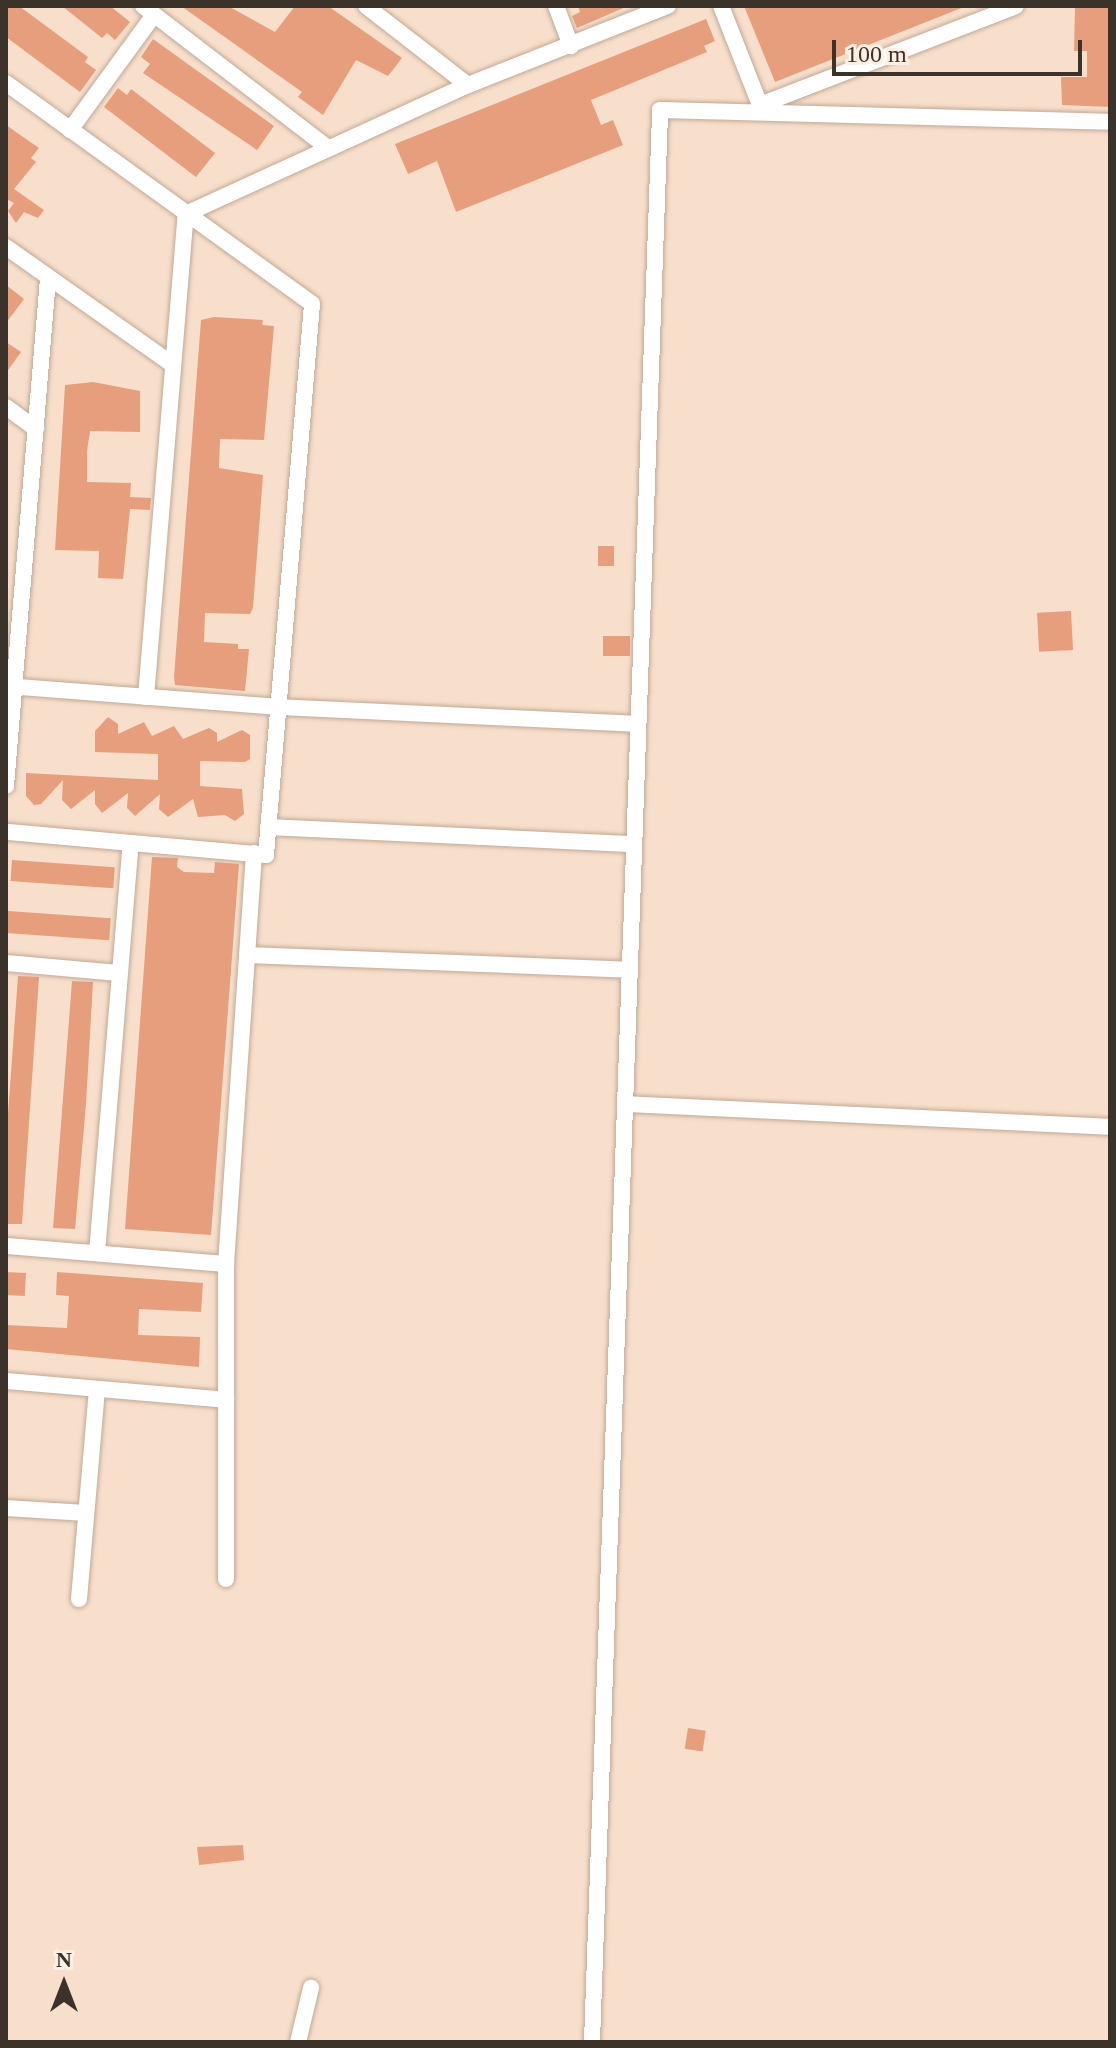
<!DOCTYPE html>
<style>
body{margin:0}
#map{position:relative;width:1116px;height:2048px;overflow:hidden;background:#f8dfcb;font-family:Georgia,serif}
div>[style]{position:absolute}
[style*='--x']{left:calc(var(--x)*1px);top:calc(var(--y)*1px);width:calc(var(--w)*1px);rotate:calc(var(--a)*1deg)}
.building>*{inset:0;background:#e69e7c;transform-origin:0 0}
.roads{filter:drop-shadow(0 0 2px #c0a996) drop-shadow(0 0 2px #c0a996)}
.minor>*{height:16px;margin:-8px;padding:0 8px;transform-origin:8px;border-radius:8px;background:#fff}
span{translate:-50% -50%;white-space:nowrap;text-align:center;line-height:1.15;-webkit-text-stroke:6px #fdefe3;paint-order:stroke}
.frame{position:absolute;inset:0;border:8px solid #3b322a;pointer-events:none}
.north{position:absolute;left:24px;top:1944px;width:80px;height:80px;-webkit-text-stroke:6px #fdefe3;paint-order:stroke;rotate:0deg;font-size:22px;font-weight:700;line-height:32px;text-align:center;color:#3b322a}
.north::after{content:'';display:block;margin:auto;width:28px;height:36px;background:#3b322a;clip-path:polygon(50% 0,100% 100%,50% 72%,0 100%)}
.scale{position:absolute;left:832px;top:40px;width:250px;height:36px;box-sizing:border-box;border:4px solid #3b322a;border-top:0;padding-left:10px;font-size:24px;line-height:28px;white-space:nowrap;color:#3b322a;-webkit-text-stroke:6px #fdefe3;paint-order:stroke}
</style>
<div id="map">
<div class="building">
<div style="clip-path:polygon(6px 6px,19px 6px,88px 57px,85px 62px,96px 70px,80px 92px,6px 37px)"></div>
<div style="clip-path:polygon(62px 6px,110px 6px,130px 22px,115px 40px,107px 33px,102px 38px)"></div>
<div style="clip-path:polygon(181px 6px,228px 6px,275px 32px,295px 6px,328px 6px,402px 58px,388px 76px,356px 60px,323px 115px,298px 97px,302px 92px)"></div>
<div style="clip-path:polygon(578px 6px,628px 6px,577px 28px,572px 16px,580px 12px)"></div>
<div style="clip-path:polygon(744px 6px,964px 6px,964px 7px,775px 82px)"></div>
<div style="clip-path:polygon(1075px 6px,1110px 6px,1110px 107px,1062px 105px,1061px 77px,1087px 77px,1087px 51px,1074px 51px)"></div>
<div style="clip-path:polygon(706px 19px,715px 41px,704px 46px,707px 52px,591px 100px,601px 125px,613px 120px,623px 145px,456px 212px,437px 161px,408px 174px,395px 144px)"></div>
<div style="clip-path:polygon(153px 39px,274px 126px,257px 150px,143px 73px,150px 64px,141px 57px)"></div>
<div style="clip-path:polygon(118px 88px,127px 95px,131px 89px,215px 153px,196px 177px,104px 107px)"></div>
<div style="clip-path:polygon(6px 125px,39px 148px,31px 158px,36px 162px,14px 189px,44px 210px,38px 218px,24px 212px,16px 223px,8px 211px,14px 203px,6px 199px)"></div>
<div style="clip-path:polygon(6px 285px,24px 299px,6px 323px)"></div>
<div style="clip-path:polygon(214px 317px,263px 320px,262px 325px,274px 326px,264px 440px,220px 439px,219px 468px,263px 475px,253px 608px,250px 614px,205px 613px,204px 642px,238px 644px,238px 649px,249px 649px,245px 691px,175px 685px,174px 677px,201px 320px)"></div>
<div style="clip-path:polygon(6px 342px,21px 352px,6px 373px)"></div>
<div style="clip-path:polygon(93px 382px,140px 391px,140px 432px,90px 431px,87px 451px,87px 482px,131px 483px,130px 497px,151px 498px,150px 510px,130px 509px,123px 579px,98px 578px,99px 551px,55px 550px,65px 385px)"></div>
<div style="left:598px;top:546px;width:16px;height:20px"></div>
<div style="left:1071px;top:611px;width:39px;height:34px;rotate:87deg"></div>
<div style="left:603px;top:636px;width:27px;height:20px"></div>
<div style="clip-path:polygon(108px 717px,118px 724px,118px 734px,144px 722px,152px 736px,174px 726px,183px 739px,209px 728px,217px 733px,217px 742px,242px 730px,250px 735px,250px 759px,245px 762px,200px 761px,200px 786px,242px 789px,244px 814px,235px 821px,225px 815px,198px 817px,193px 799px,168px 817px,159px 809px,160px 794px,135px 816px,127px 808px,128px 793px,102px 813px,95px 804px,95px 790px,71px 809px,62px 800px,63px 780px,41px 804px,34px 805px,26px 796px,26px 773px,158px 780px,158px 754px,95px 752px,95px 731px)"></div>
<div style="clip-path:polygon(152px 857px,178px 858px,177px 867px,184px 872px,214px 873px,215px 862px,239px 864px,211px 1235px,125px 1229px)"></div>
<div style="left:12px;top:860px;width:103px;height:21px;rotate:4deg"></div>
<div style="left:8px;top:911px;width:103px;height:22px;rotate:4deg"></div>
<div style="clip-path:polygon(18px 976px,39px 977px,22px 1224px,6px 1224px,7px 1128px)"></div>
<div style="clip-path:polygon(72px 981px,93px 982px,86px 1104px,75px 1229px,53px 1228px)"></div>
<div style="left:6px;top:1272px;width:20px;height:23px;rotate:3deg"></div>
<div style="clip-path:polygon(57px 1272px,203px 1283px,201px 1312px,139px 1309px,138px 1335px,200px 1337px,199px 1367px,6px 1349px,6px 1325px,67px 1328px,69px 1296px,56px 1295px)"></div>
<div style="left:688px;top:1728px;width:18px;height:21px;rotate:9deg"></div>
<div style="clip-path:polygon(243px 1845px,244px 1860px,199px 1865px,197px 1847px)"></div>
</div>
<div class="roads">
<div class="minor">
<div style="--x:143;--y:6;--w:232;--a:37.5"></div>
<div style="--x:366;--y:6;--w:129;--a:37.8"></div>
<div style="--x:556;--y:6;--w:43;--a:69.4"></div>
<div style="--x:721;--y:6;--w:106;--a:68.5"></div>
<div style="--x:760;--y:105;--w:274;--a:-21.1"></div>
<div style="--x:6;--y:83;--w:377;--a:35.8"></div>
<div style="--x:312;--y:304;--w:553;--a:94.77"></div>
<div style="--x:266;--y:855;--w:261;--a:-174.9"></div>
<div style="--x:70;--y:130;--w:142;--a:-53.9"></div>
<div style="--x:6;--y:247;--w:204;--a:35.2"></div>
<div style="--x:6;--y:407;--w:37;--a:36"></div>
<div style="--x:6;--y:686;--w:273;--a:4.4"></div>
<div style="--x:278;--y:707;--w:360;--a:2.7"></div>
<div style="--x:146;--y:697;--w:485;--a:-85.3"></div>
<div style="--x:186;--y:214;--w:310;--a:-24.6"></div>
<div style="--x:468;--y:85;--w:215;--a:-21.6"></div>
<div style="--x:6;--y:786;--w:510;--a:-85.27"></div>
<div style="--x:268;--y:827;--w:366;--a:2.7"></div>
<div style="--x:247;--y:955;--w:382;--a:2.2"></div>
<div style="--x:6;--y:963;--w:113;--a:5.1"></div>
<div style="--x:625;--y:1104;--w:486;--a:2.7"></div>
<div style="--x:6;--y:1246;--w:221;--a:4.7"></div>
<div style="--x:97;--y:1253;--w:411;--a:-85.3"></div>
<div style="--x:6;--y:1381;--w:221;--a:4.9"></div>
<div style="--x:6;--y:1508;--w:80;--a:3.6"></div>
<div style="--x:226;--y:1579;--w:315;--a:-90"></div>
<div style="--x:226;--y:1264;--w:412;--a:-86.1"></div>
<div style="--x:79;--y:1599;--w:210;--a:-85.1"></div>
<div style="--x:298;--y:2042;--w:56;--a:-76.5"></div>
<div style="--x:592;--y:2042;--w:1933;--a:-87.98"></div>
<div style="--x:660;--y:110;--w:450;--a:1.5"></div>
</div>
</div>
<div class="frame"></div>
<div class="north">N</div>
<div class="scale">100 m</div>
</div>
